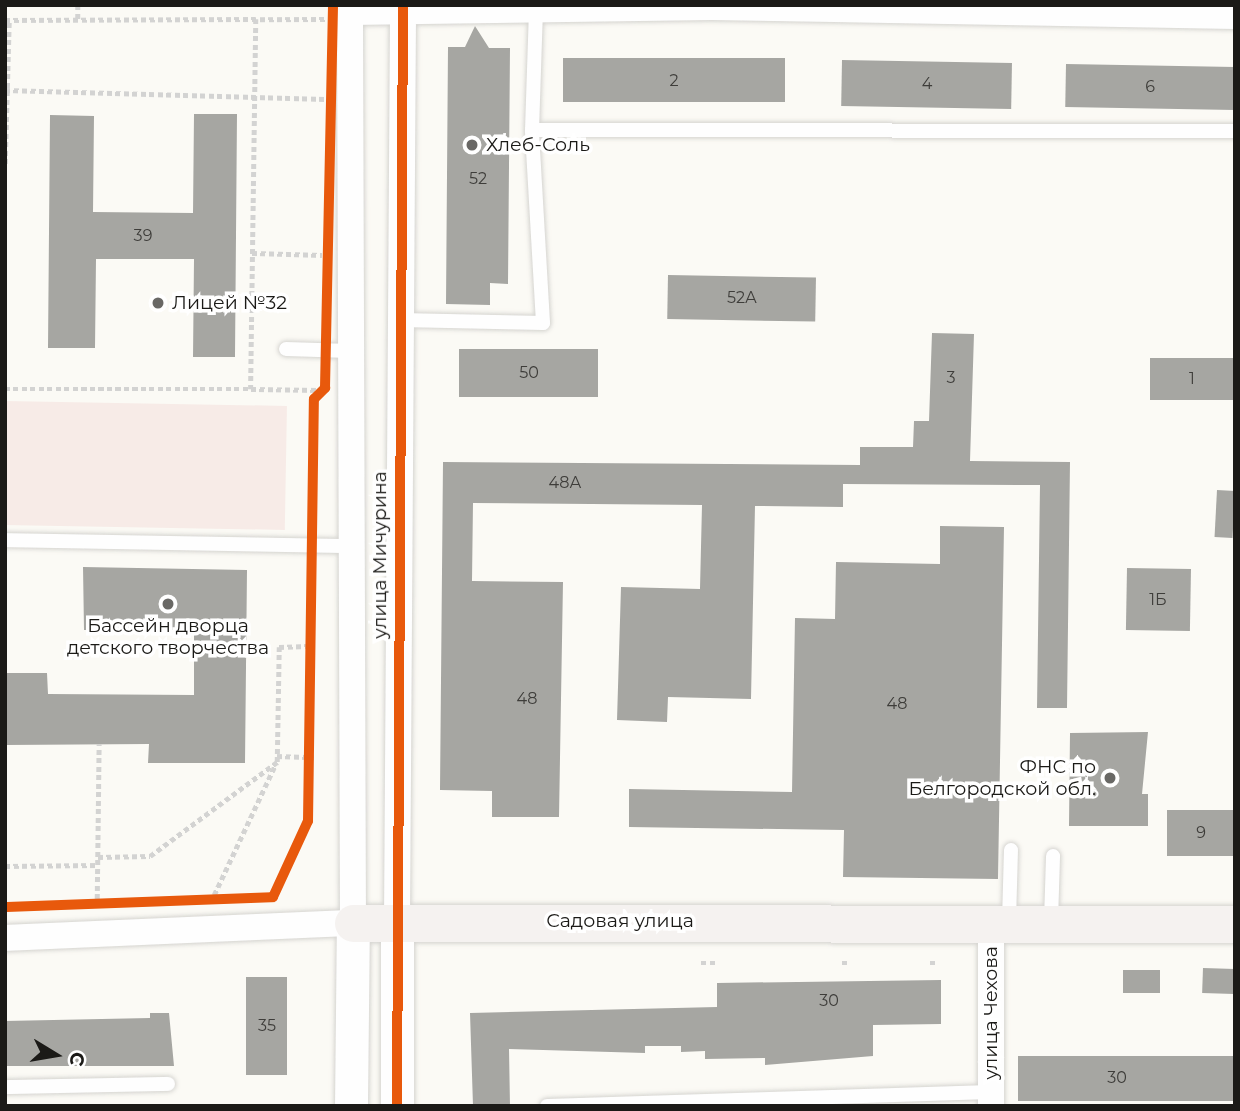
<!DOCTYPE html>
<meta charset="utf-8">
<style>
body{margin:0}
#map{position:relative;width:1240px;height:1111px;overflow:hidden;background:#fbfaf5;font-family:Montserrat,sans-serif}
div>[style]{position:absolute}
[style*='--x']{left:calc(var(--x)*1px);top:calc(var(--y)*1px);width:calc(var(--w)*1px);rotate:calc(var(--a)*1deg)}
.green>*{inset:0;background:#f7ebe7;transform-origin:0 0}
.building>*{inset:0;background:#a6a6a2;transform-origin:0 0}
.path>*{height:4.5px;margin-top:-2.25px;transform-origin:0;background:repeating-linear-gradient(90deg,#d3d3d2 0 5px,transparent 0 8.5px)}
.roads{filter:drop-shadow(0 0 2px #d5d4d0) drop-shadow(0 0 2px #d5d4d0)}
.service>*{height:14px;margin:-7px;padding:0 7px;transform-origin:7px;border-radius:7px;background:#fefefe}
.minor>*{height:26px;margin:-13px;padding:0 13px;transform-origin:13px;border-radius:13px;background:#fefefe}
.tertiary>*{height:33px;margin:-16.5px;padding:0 16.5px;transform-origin:16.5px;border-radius:16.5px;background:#fefefe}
.secondary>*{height:37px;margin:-18.5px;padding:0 18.5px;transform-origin:18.5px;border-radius:18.5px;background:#f5f2f0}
.cycleway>*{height:10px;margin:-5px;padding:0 5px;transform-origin:5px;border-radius:5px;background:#e8590c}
.dots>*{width:19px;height:19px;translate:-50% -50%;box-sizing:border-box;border:4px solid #fff;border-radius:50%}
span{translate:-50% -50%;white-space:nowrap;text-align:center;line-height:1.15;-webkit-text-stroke:7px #fff;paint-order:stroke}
.number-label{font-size:16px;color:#3e3d3a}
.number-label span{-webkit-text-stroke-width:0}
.poi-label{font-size:19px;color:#1b1a17}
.left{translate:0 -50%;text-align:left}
.right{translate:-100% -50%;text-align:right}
.street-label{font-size:19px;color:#1b1a17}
.frame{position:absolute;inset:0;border:7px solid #1b1a17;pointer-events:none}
.north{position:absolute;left:21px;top:1020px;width:70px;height:70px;-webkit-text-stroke:5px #fff;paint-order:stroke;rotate:101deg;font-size:19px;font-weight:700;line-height:28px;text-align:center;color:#1b1a17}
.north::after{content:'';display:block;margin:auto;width:24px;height:32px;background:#1b1a17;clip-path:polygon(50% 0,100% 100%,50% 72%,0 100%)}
</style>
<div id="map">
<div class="green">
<div style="left:5px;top:401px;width:282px;height:124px;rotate:1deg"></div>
</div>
<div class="building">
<div style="clip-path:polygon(475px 26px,489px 48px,510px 48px,508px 284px,490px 283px,490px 305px,446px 304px,448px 47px,465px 47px)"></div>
<div style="left:563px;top:58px;width:222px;height:44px"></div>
<div style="left:842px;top:60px;width:170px;height:46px;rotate:1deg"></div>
<div style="left:1066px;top:64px;width:169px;height:43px;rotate:1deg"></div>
<div style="clip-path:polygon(194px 114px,237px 114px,235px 357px,193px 357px,194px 259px,96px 259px,95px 348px,48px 348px,50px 115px,94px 116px,93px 212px,193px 213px)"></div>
<div style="left:668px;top:275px;width:148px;height:44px;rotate:1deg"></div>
<div style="clip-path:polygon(932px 333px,974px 334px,970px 461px,1070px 462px,1067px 708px,1037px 708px,1040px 485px,843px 484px,843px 507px,755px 506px,751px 699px,668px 697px,667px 722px,617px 720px,621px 587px,700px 589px,702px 505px,473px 503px,472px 581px,563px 582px,559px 817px,492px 817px,492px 791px,440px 790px,443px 462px,860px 465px,860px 447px,913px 447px,914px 421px,929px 421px)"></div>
<div style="left:459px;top:349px;width:139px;height:48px"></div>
<div style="left:1150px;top:358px;width:85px;height:42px"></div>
<div style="left:1217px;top:490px;width:18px;height:47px;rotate:3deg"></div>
<div style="clip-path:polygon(940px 526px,1004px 527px,998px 879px,843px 877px,844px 830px,629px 827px,629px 789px,792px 792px,795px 618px,835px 619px,836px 562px,940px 564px)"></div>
<div style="clip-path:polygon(83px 567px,247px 570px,245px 763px,148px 763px,149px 744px,5px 745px,5px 673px,47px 673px,48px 694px,194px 695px,194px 630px,84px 630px)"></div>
<div style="left:1127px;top:568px;width:64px;height:62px;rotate:1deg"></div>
<div style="clip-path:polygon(1148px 732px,1142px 794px,1148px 794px,1148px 826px,1069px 826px,1070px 733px)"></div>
<div style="left:1167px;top:810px;width:68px;height:46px"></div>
<div style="left:1203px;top:968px;width:32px;height:25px;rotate:2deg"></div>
<div style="left:1123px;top:970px;width:37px;height:23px"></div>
<div style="left:246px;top:977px;width:41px;height:98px"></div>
<div style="clip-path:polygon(941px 980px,941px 1024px,873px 1025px,873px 1056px,765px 1065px,765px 1058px,705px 1059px,705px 1051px,681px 1052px,681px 1046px,645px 1046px,645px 1053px,509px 1049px,510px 1106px,473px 1106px,470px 1013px,717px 1007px,717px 983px)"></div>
<div style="clip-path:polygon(150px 1013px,169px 1013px,174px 1066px,6px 1066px,5px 1021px,150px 1018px)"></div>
<div style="left:1018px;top:1056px;width:217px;height:45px"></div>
</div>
<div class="path">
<div style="--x:78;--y:5;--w:15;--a:90"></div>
<div style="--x:256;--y:19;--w:370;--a:90.8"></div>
<div style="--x:251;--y:389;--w:68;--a:0.8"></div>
<div style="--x:5;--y:20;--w:321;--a:-0.2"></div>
<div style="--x:5;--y:90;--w:320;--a:1.6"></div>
<div style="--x:5;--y:164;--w:144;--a:-88.4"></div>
<div style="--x:252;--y:253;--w:70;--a:1.6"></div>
<div style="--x:5;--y:389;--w:246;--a:0"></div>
<div style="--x:277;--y:756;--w:37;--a:2"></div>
<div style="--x:98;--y:857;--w:52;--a:-1.1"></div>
<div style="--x:150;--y:856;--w:158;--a:-36.5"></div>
<div style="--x:277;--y:762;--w:115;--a:-89"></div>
<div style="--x:279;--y:647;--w:36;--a:-2"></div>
<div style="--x:5;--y:866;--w:93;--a:-0.6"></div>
<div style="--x:214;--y:895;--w:146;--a:-64.8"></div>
<div style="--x:97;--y:899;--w:155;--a:-89.3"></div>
<div style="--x:701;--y:963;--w:15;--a:0"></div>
<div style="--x:842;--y:963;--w:5;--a:0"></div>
<div style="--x:930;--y:963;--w:8;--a:0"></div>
</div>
<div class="roads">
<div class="service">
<div style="--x:532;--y:130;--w:703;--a:0.08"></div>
<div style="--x:400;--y:320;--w:143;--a:1.2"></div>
<div style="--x:543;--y:323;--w:193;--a:-93.3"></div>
<div style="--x:532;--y:130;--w:121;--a:-88.1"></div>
<div style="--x:286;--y:349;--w:64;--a:1.8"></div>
<div style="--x:5;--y:540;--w:345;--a:1"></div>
<div style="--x:1009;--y:921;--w:71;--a:-88.4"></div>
<div style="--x:1051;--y:921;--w:65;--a:-88.2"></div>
<div style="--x:5;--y:1087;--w:163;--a:-1.1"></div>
<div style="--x:547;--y:1106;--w:444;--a:-1.8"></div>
</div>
<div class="minor">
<div style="--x:350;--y:12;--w:362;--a:-0.8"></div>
<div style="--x:712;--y:7;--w:523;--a:0.99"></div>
<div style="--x:397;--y:921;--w:916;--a:-89.62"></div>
<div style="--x:991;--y:921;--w:185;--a:90"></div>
<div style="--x:5;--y:938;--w:348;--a:-2.5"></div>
<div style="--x:353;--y:923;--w:918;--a:-90.19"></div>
</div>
<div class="tertiary">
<div style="--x:351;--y:1106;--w:183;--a:-89.4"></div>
<div style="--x:397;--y:1106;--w:185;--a:-90"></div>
</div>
<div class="secondary">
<div style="--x:353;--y:923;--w:882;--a:0.06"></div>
</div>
</div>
<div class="cycleway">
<div style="--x:5;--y:907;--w:268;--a:-2.1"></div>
<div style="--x:273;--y:897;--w:84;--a:-65.3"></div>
<div style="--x:308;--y:821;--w:422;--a:-89.2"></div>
<div style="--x:314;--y:399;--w:16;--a:-45"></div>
<div style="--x:325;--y:388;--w:383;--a:-88.8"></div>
<div style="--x:397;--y:1106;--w:1101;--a:-89.69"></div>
</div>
<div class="dots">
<div style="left:472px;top:145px;background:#696865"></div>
<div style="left:158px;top:303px;background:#696865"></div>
<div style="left:168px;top:604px;background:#696865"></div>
<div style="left:1110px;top:778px;background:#696865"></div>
</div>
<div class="number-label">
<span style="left:674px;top:81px">2</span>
<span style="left:927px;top:84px">4</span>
<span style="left:1150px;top:87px">6</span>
<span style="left:478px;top:179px">52</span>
<span style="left:143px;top:236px">39</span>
<span style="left:742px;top:298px">52А</span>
<span style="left:529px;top:373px">50</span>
<span style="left:951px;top:378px">3</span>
<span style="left:1192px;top:379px">1</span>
<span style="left:565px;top:483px">48А</span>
<span style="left:1158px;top:600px">1Б</span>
<span style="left:527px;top:699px">48</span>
<span style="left:897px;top:704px">48</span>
<span style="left:1201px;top:833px">9</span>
<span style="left:829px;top:1001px">30</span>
<span style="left:267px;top:1026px">35</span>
<span style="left:1117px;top:1078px">30</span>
</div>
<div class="poi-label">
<span class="left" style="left:486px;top:145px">Хлеб-Соль</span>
<span class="left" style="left:172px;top:303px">Лицей №32</span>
<span style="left:168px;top:637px">Бассейн дворца<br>детского творчества</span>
<span class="right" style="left:1096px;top:778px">ФНС по<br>Белгородской обл.</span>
</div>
<div class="street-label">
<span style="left:380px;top:555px;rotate:-90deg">улица Мичурина</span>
<span style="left:620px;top:921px">Садовая улица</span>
<span style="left:991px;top:1013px;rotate:-90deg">улица Чехова</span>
</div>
<div class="frame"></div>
<div class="north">С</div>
</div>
